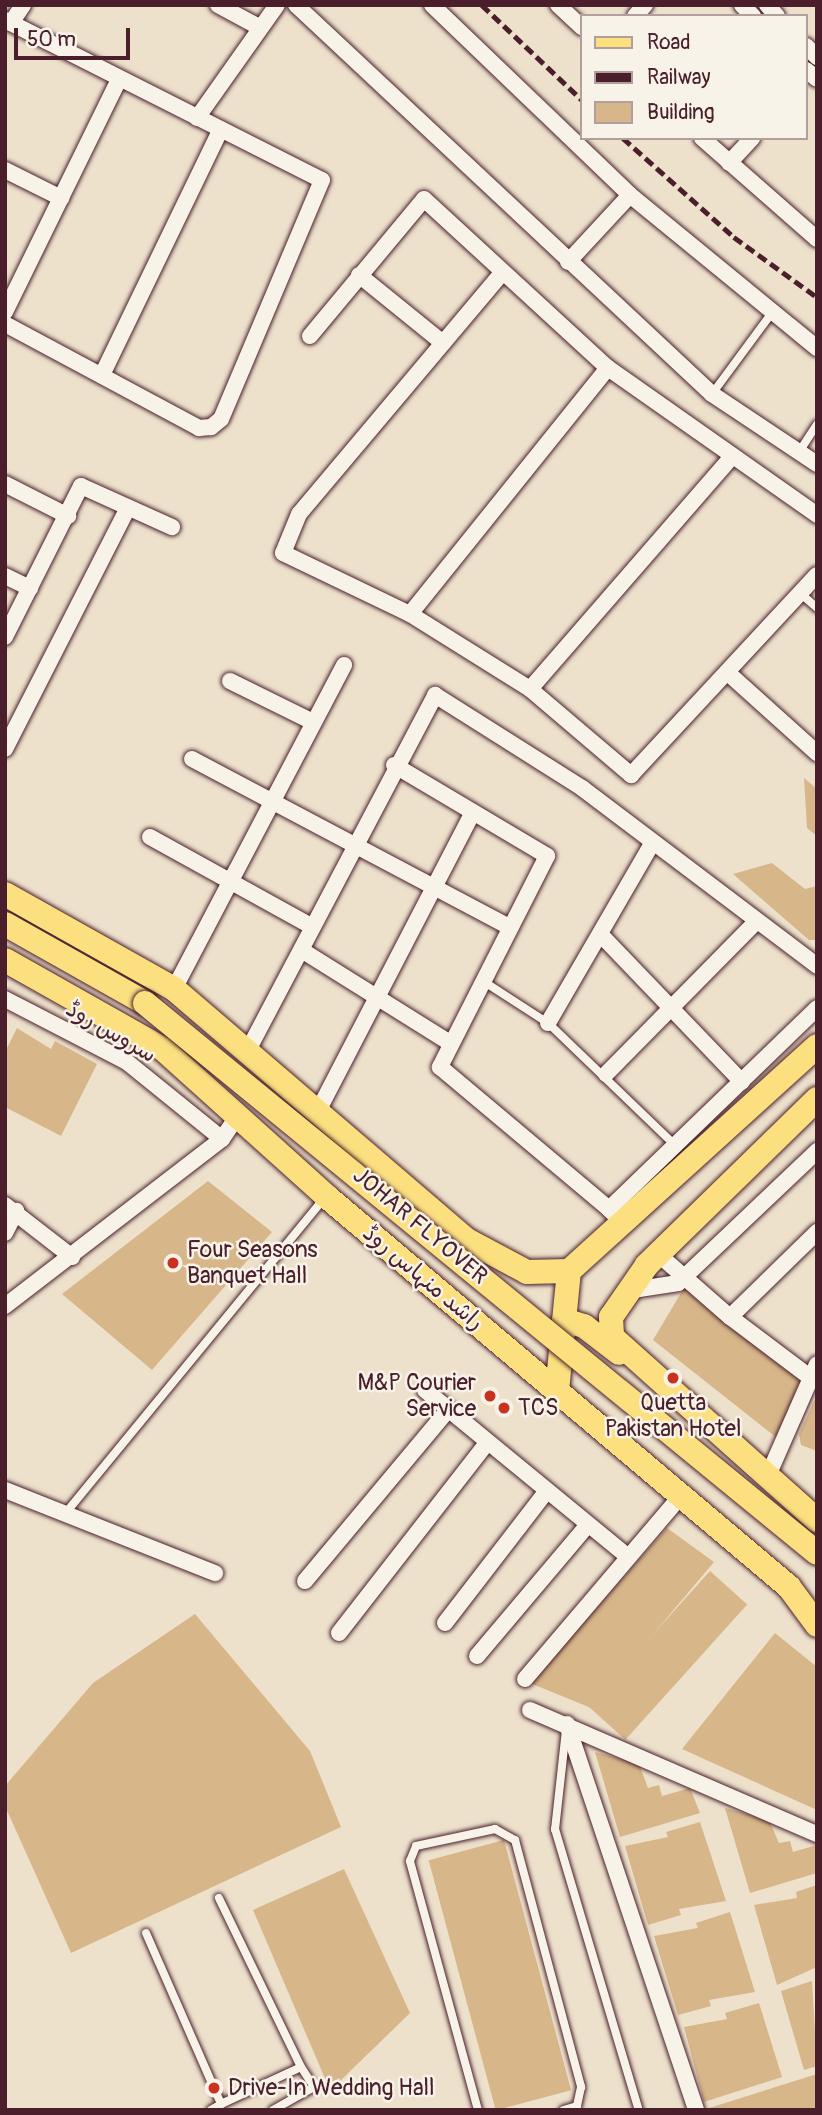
<!DOCTYPE html>
<meta charset="utf-8">
<style>
body{margin:0}
#map{position:relative;width:822px;height:2115px;overflow:hidden;background:#ede1cc;font-family:Pangolin,"Playpen Sans Arabic",sans-serif}
div>[style]{position:absolute}
[style*='--x']{left:calc(var(--x)*1px);top:calc(var(--y)*1px);width:calc(var(--w)*1px);rotate:calc(var(--a)*1deg)}
.building>*{inset:0;background:#d7b68a;transform-origin:0 0}
.roads{filter:drop-shadow(0 0 2px #4a1f2b) drop-shadow(0 0 2px #4a1f2b)}
.lane>*{height:8px;margin:-4px;padding:0 4px;transform-origin:4px;border-radius:4px;background:#f7f3e8}
.street>*{height:16px;margin:-8px;padding:0 8px;transform-origin:8px;border-radius:8px;background:#f7f3e8}
.primary>*{height:24px;margin:-12px;padding:0 12px;transform-origin:12px;border-radius:12px;background:#fce080}
.rail>*{height:4.5px;margin-top:-2.25px;transform-origin:0;background:repeating-linear-gradient(90deg,#4a1f2b 0 10px,transparent 0 15px)}
.bridges{filter:drop-shadow(0 0 2px #4a1f2b) drop-shadow(0 0 2px #4a1f2b)}
.primary-bridge>*{height:24px;margin:-12px;padding:0 12px;transform-origin:12px;border-radius:12px;background:#fce080}
.dots>*{width:19px;height:19px;translate:-50% -50%;box-sizing:border-box;border:4px solid #f7f3e8;border-radius:50%}
span{translate:-50% -50%;white-space:nowrap;text-align:center;line-height:1.15;-webkit-text-stroke:5px #f7f3e8;paint-order:stroke}
.street-label{font-size:23px;color:#4a1f2b}
.poi-label{font-size:23px;color:#4a1f2b}
.left{translate:0 -50%;text-align:left}
.right{translate:-100% -50%;text-align:right}
.frame{position:absolute;inset:0;border:7px solid #4a1f2b;pointer-events:none}
.legend{position:absolute;left:580px;top:14px;width:228px;height:126px;box-sizing:border-box;background:#f7f3e8;border:2px solid #b29e9c;margin:0;padding:9px 12px;list-style:none;font-size:21px;color:#4a1f2b}
.legend li{display:flex;align-items:center;gap:14px;height:35px}
.legend b{width:35px;border:2px solid #b29e9c}
.scale{position:absolute;left:14px;top:28px;width:116px;height:32px;box-sizing:border-box;border:4px solid #4a1f2b;border-top:0;padding-left:9px;font-size:21px;line-height:24px;white-space:nowrap;color:#4a1f2b;-webkit-text-stroke:5px #f7f3e8;paint-order:stroke}
</style>
<div id="map">
<div class="building">
<div style="clip-path:polygon(804px 778px,817px 789px,817px 836px,807px 828px)"></div>
<div style="clip-path:polygon(772px 863px,805px 889px,817px 886px,817px 940px,809px 940px,733px 874px)"></div>
<div style="clip-path:polygon(17px 1028px,51px 1049px,55px 1041px,97px 1064px,61px 1136px,5px 1107px,5px 1052px)"></div>
<div style="clip-path:polygon(208px 1181px,272px 1232px,152px 1370px,62px 1294px)"></div>
<div style="clip-path:polygon(684px 1288px,804px 1379px,777px 1438px,653px 1340px)"></div>
<div style="clip-path:polygon(817px 1395px,817px 1451px,801px 1445px,799px 1434px)"></div>
<div style="clip-path:polygon(667px 1528px,714px 1562px,591px 1708px,530px 1683px)"></div>
<div style="left:710px;top:1571px;width:50px;height:182px;rotate:42deg"></div>
<div style="clip-path:polygon(195px 1614px,310px 1751px,341px 1827px,71px 1953px,5px 1806px,5px 1786px,93px 1683px)"></div>
<div style="clip-path:polygon(775px 1633px,817px 1667px,817px 1810px,682px 1749px)"></div>
<div style="clip-path:polygon(595px 1752px,639px 1764px,648px 1788px,659px 1785px,662px 1796px,690px 1788px,700px 1813px,620px 1837px)"></div>
<div style="clip-path:polygon(725px 1808px,769px 1820px,779px 1843px,790px 1841px,793px 1852px,817px 1845px,817px 1873px,750px 1893px)"></div>
<div style="clip-path:polygon(700px 1822px,726px 1901px,679px 1909px,681px 1915px,648px 1925px,625px 1846px,668px 1837px,666px 1832px)"></div>
<div style="left:504px;top:1840px;width:259px;height:78px;rotate:75deg"></div>
<div style="clip-path:polygon(344px 1869px,410px 2013px,339px 2082px,327px 2083px,253px 1910px)"></div>
<div style="clip-path:polygon(817px 1885px,817px 1967px,777px 1985px,754px 1905px,797px 1898px,796px 1892px)"></div>
<div style="clip-path:polygon(730px 1912px,755px 1992px,709px 2000px,711px 2006px,678px 2015px,654px 1936px,698px 1928px,696px 1923px)"></div>
<div style="clip-path:polygon(812px 1981px,817px 2066px,804px 2070px,781px 1991px)"></div>
<div style="clip-path:polygon(759px 2003px,782px 2077px,704px 2102px,684px 2027px,727px 2019px,725px 2013px)"></div>
<div style="clip-path:polygon(817px 2074px,817px 2110px,706px 2110px,706px 2109px)"></div>
</div>
<div class="roads">
<div class="lane">
<div style="--x:712;--y:394;--w:99;--a:-53.6"></div>
<div style="--x:799;--y:452;--w:33;--a:-57"></div>
<div style="--x:800;--y:593;--w:23;--a:41"></div>
<div style="--x:483;--y:981;--w:77;--a:32.9"></div>
<div style="--x:548;--y:1023;--w:179;--a:43.9"></div>
<div style="--x:64;--y:1515;--w:410;--a:-50.6"></div>
<div style="--x:566;--y:1730;--w:100;--a:96.3"></div>
<div style="--x:555;--y:1829;--w:293;--a:73.4"></div>
<div style="--x:146;--y:1933;--w:187;--a:66.3"></div>
<div style="--x:221;--y:2104;--w:88;--a:-24.8"></div>
<div style="--x:301;--y:2067;--w:188;--a:-115.9"></div>
<div style="--x:211;--y:2110;--w:12;--a:-31"></div>
<div style="--x:273;--y:2110;--w:47;--a:-29.3"></div>
<div style="--x:314;--y:2087;--w:24;--a:-123"></div>
<div style="--x:478;--y:2110;--w:258;--a:-105.3"></div>
<div style="--x:410;--y:1861;--w:16;--a:-68"></div>
<div style="--x:416;--y:1846;--w:81;--a:-12.1"></div>
<div style="--x:495;--y:1829;--w:23;--a:29"></div>
<div style="--x:515;--y:1840;--w:256;--a:75"></div>
<div style="--x:581;--y:2087;--w:19;--a:102"></div>
<div style="--x:577;--y:2106;--w:14;--a:163"></div>
</div>
<div class="street">
<div style="--x:218;--y:5;--w:44;--a:28.3"></div>
<div style="--x:296;--y:5;--w:570;--a:43.08"></div>
<div style="--x:712;--y:394;--w:126;--a:33.7"></div>
<div style="--x:432;--y:5;--w:274;--a:43.8"></div>
<div style="--x:630;--y:195;--w:242;--a:39.3"></div>
<div style="--x:558;--y:5;--w:33;--a:43"></div>
<div style="--x:742;--y:5;--w:16;--a:45"></div>
<div style="--x:767;--y:5;--w:15;--a:48"></div>
<div style="--x:635;--y:16;--w:15;--a:-48"></div>
<div style="--x:5;--y:20;--w:355;--a:26.8"></div>
<div style="--x:322;--y:180;--w:259;--a:112.9"></div>
<div style="--x:221;--y:419;--w:13;--a:141"></div>
<div style="--x:211;--y:427;--w:12;--a:175"></div>
<div style="--x:199;--y:428;--w:220;--a:-151.8"></div>
<div style="--x:11;--y:23;--w:22;--a:-56"></div>
<div style="--x:806;--y:46;--w:16;--a:45"></div>
<div style="--x:806;--y:70;--w:14;--a:39"></div>
<div style="--x:197;--y:118;--w:138;--a:-54.7"></div>
<div style="--x:702;--y:138;--w:153;--a:41.3"></div>
<div style="--x:729;--y:163;--w:34;--a:-47"></div>
<div style="--x:5;--y:170;--w:63;--a:26.6"></div>
<div style="--x:568;--y:262;--w:91;--a:-47.2"></div>
<div style="--x:502;--y:273;--w:315;--a:130.1"></div>
<div style="--x:299;--y:514;--w:42;--a:112.3"></div>
<div style="--x:283;--y:553;--w:141;--a:25.7"></div>
<div style="--x:410;--y:614;--w:142;--a:32"></div>
<div style="--x:530;--y:689;--w:133;--a:40.4"></div>
<div style="--x:631;--y:775;--w:273;--a:-47.1"></div>
<div style="--x:359;--y:275;--w:108;--a:39"></div>
<div style="--x:5;--y:312;--w:259;--a:-63.9"></div>
<div style="--x:310;--y:336;--w:178;--a:-50.2"></div>
<div style="--x:424;--y:199;--w:250;--a:42.6"></div>
<div style="--x:608;--y:368;--w:256;--a:35.1"></div>
<div style="--x:102;--y:375;--w:273;--a:-64.2"></div>
<div style="--x:5;--y:484;--w:71;--a:26.9"></div>
<div style="--x:5;--y:576;--w:28;--a:26"></div>
<div style="--x:410;--y:614;--w:316;--a:-51.2"></div>
<div style="--x:5;--y:637;--w:169;--a:-63.3"></div>
<div style="--x:81;--y:486;--w:100;--a:24.3"></div>
<div style="--x:728;--y:673;--w:120;--a:42"></div>
<div style="--x:230;--y:681;--w:93;--a:26.3"></div>
<div style="--x:530;--y:689;--w:306;--a:-49"></div>
<div style="--x:5;--y:749;--w:271;--a:-63"></div>
<div style="--x:192;--y:759;--w:357;--a:27.9"></div>
<div style="--x:394;--y:765;--w:178;--a:30.7"></div>
<div style="--x:547;--y:856;--w:237;--a:116.9"></div>
<div style="--x:440;--y:1067;--w:221;--a:40"></div>
<div style="--x:150;--y:837;--w:186;--a:28.9"></div>
<div style="--x:602;--y:936;--w:202;--a:46.2"></div>
<div style="--x:303;--y:951;--w:173;--a:32"></div>
<div style="--x:174;--y:989;--w:366;--a:-62.3"></div>
<div style="--x:5;--y:999;--w:137;--a:27.3"></div>
<div style="--x:127;--y:1062;--w:122;--a:39"></div>
<div style="--x:548;--y:1023;--w:209;--a:-59.9"></div>
<div style="--x:246;--y:1054;--w:406;--a:-62.2"></div>
<div style="--x:435;--y:695;--w:174;--a:32.3"></div>
<div style="--x:582;--y:788;--w:295;--a:37.1"></div>
<div style="--x:606;--y:1074;--w:215;--a:-45.4"></div>
<div style="--x:316;--y:1115;--w:341;--a:-62.6"></div>
<div style="--x:5;--y:1205;--w:85;--a:37.8"></div>
<div style="--x:614;--y:1214;--w:7;--a:-135"></div>
<div style="--x:609;--y:1209;--w:289;--a:-44"></div>
<div style="--x:5;--y:1233;--w:25;--a:-63"></div>
<div style="--x:658;--y:1254;--w:96;--a:41.2"></div>
<div style="--x:626;--y:1291;--w:53;--a:-8.7"></div>
<div style="--x:678;--y:1283;--w:192;--a:-43.5"></div>
<div style="--x:5;--y:1306;--w:274;--a:-37.6"></div>
<div style="--x:222;--y:1139;--w:25;--a:-56"></div>
<div style="--x:811;--y:1378;--w:101;--a:-143"></div>
<div style="--x:730;--y:1317;--w:122;--a:-44.3"></div>
<div style="--x:425;--y:1390;--w:263;--a:39.4"></div>
<div style="--x:767;--y:1478;--w:124;--a:-66.3"></div>
<div style="--x:5;--y:1490;--w:226;--a:21.6"></div>
<div style="--x:305;--y:1581;--w:223;--a:-50.1"></div>
<div style="--x:445;--y:1623;--w:165;--a:-52.4"></div>
<div style="--x:339;--y:1633;--w:241;--a:-52.1"></div>
<div style="--x:477;--y:1656;--w:170;--a:-49.8"></div>
<div style="--x:525;--y:1679;--w:240;--a:-49.6"></div>
<div style="--x:530;--y:1710;--w:313;--a:23.4"></div>
<div style="--x:567;--y:1724;--w:407;--a:71.5"></div>
</div>
<div class="primary">
<div style="--x:5;--y:894;--w:194;--a:29.3"></div>
<div style="--x:174;--y:989;--w:386;--a:40.6"></div>
<div style="--x:467;--y:1240;--w:68;--a:28.1"></div>
<div style="--x:527;--y:1272;--w:42;--a:-1.4"></div>
<div style="--x:5;--y:924;--w:161;--a:29.4"></div>
<div style="--x:5;--y:960;--w:181;--a:29.4"></div>
<div style="--x:163;--y:1049;--w:219;--a:42"></div>
<div style="--x:326;--y:1196;--w:606;--a:40.18"></div>
<div style="--x:789;--y:1587;--w:47;--a:53.6"></div>
<div style="--x:817;--y:1099;--w:238;--a:135.7"></div>
<div style="--x:647;--y:1265;--w:63;--a:124.7"></div>
<div style="--x:611;--y:1317;--w:20;--a:87"></div>
<div style="--x:612;--y:1337;--w:275;--a:41.8"></div>
<div style="--x:564;--y:1320;--w:21;--a:17"></div>
<div style="--x:584;--y:1326;--w:44;--a:37.6"></div>
<div style="--x:557;--y:1391;--w:121;--a:-84.3"></div>
<div style="--x:569;--y:1271;--w:335;--a:-42.2"></div>
</div>
</div>
<div class="rail">
<div style="--x:482;--y:5;--w:138;--a:43.5"></div>
<div style="--x:623;--y:138;--w:149;--a:41.7"></div>
<div style="--x:734;--y:237;--w:102;--a:35.9"></div>
</div>
<div class="bridges">
<div class="primary-bridge">
<div style="--x:145;--y:1003;--w:868;--a:39.3"></div>
</div>
</div>
<div class="dots">
<div style="left:173px;top:1263px;background:#c8321e"></div>
<div style="left:673px;top:1378px;background:#c8321e"></div>
<div style="left:490px;top:1396px;background:#c8321e"></div>
<div style="left:504px;top:1408px;background:#c8321e"></div>
<div style="left:214px;top:2088px;background:#c8321e"></div>
</div>
<div class="street-label">
<span style="left:111px;top:1032px;rotate:30deg">سروس روڈ</span>
<span style="left:420px;top:1226px;rotate:40deg">JOHAR FLYOVER</span>
<span style="left:423px;top:1278px;rotate:40deg">راشد منہاس روڈ</span>
</div>
<div class="poi-label">
<span class="left" style="left:187px;top:1263px">Four Seasons<br>Banquet Hall</span>
<span class="right" style="left:476px;top:1396px">M&amp;P Courier<br>Service</span>
<span style="left:673px;top:1416px">Quetta<br>Pakistan Hotel</span>
<span class="left" style="left:518px;top:1408px">TCS</span>
<span class="left" style="left:228px;top:2088px">Drive-In Wedding Hall</span>
</div>
<div class="frame"></div>
<ul class="legend">
<li><b style="height:9px;background:#fce080"></b>Road</li>
<li><b style="height:9px;background:#4a1f2b"></b>Railway</li>
<li><b style="height:19px;background:#d7b68a"></b>Building</li>
</ul>
<div class="scale">50 m</div>
</div>
